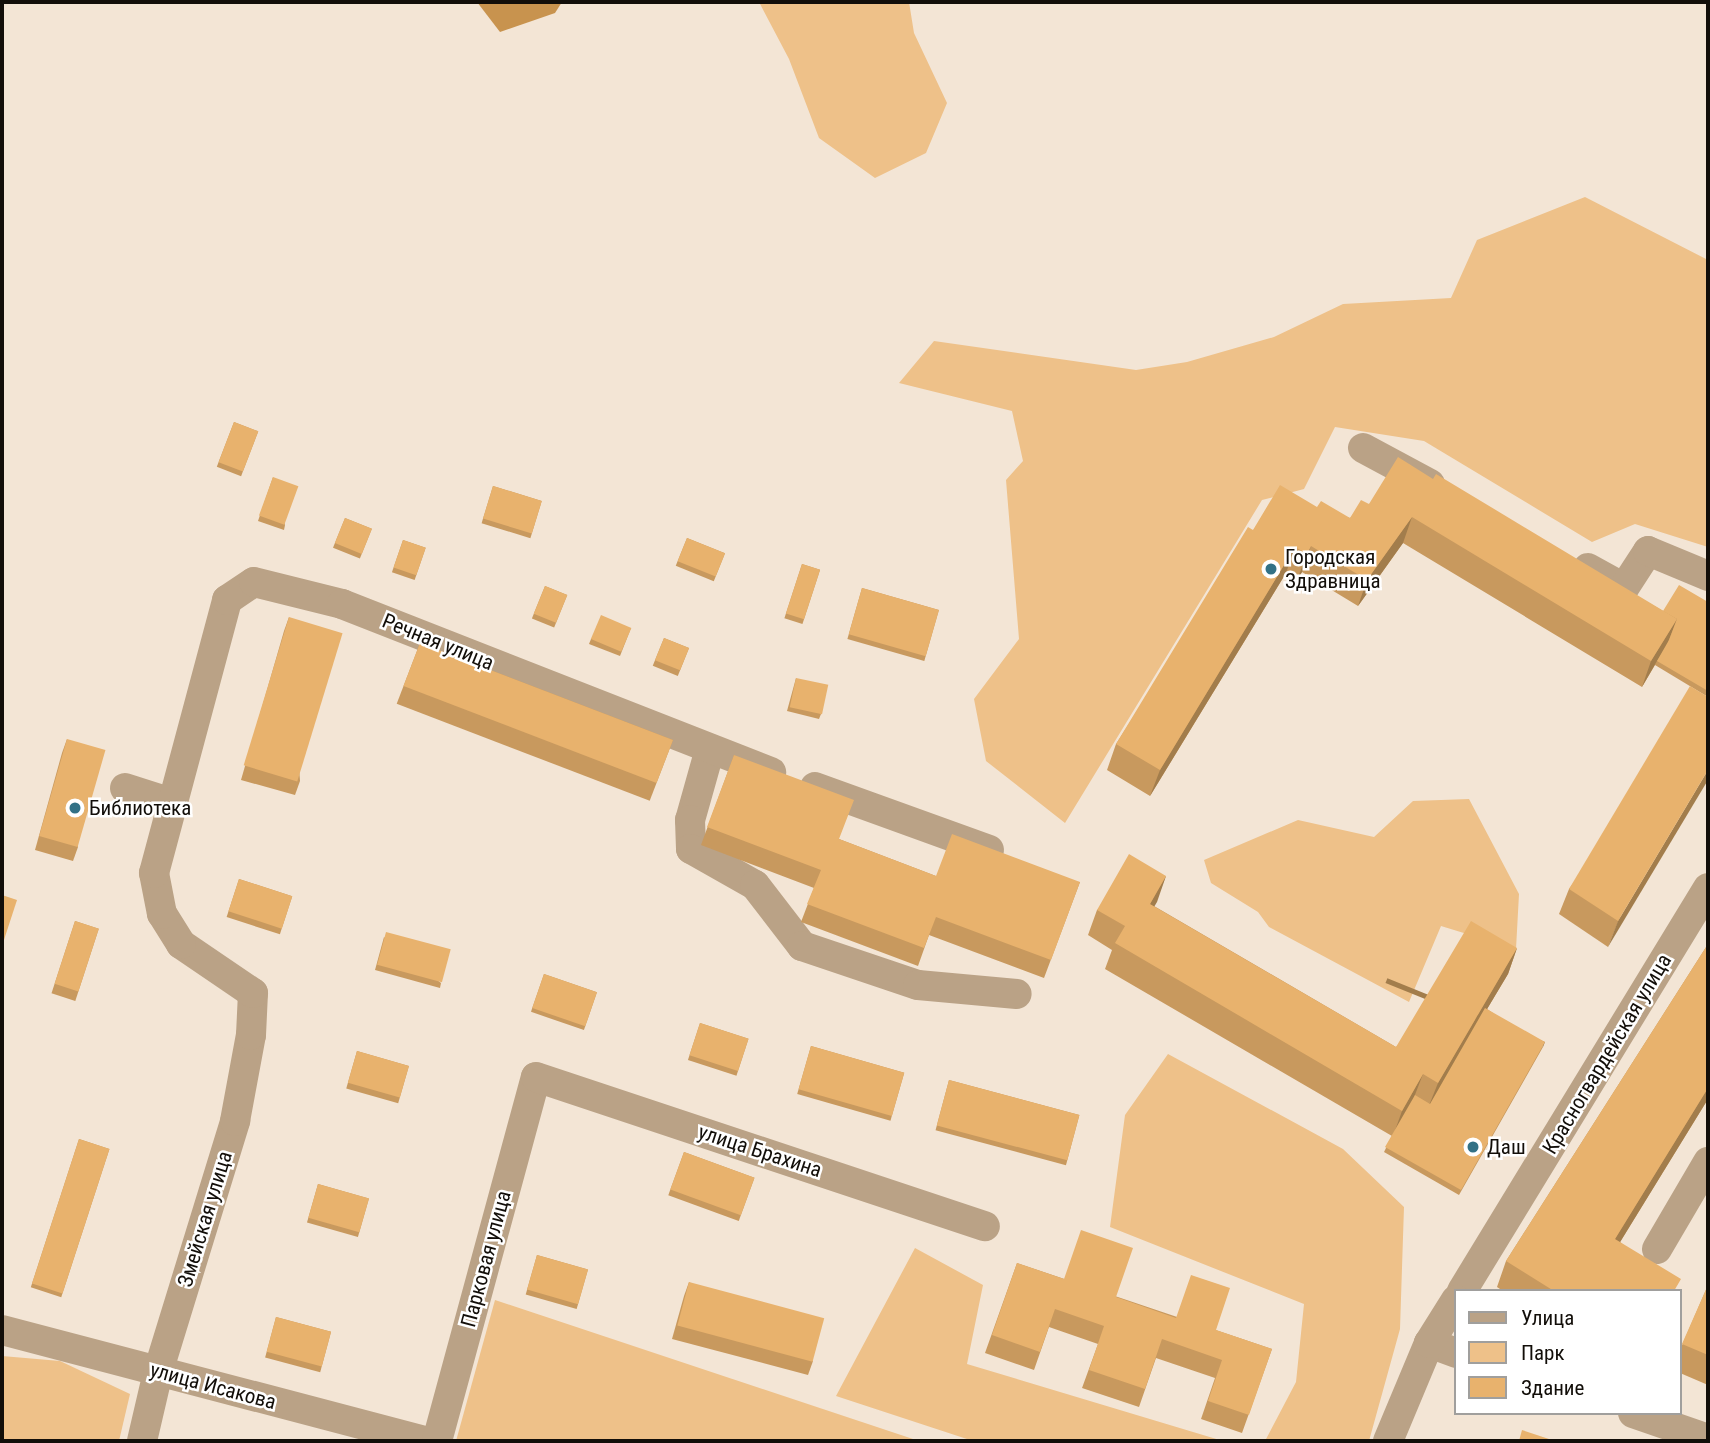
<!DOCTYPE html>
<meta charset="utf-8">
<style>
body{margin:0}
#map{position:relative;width:1710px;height:1443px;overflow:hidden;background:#f3e5d5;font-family:"Roboto Condensed",sans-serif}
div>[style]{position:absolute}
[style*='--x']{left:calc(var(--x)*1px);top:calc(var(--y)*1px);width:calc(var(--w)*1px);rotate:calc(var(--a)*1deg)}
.green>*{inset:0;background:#eec189}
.water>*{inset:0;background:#c8934e}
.minor>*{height:30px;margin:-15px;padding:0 15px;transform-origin:15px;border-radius:15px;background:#baa286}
.wall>*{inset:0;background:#c8995e;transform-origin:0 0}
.shaded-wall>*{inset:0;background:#a27d4c;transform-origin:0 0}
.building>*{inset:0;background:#e8b26d;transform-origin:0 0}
.dots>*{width:19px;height:19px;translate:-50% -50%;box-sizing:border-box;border:4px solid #fff;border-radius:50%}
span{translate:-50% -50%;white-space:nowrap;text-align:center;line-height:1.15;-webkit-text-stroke:5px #fff;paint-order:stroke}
.poi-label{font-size:21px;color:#120e09}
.left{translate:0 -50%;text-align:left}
.street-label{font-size:21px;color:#120e09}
.frame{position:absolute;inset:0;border:4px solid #120e09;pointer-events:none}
.legend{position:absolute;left:1454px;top:1289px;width:228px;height:126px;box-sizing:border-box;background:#fff;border:2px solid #a09f9d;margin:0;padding:9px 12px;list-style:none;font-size:21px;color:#120e09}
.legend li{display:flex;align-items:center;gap:14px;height:35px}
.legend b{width:35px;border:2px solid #a09f9d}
</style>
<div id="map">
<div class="green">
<div style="clip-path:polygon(759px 2px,909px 2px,914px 33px,947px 103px,926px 153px,875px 178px,819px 138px,789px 59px)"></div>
<div style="clip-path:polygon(1585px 197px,1708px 260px,1708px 547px,1635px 524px,1592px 542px,1424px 441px,1335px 427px,1304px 489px,1262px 500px,1065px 823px,986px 761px,974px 699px,1019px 639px,1006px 480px,1023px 461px,1012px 411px,899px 383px,934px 341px,1136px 370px,1187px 362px,1274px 337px,1343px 304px,1451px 298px,1477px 240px)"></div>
<div style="clip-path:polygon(1469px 799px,1519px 894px,1516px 949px,1441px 926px,1409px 1002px,1269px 927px,1258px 912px,1211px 883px,1204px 860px,1298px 820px,1374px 837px,1413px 801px)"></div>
<div style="clip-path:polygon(1168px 1054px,1343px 1149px,1404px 1207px,1400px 1329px,1369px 1441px,1265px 1441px,1296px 1382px,1304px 1304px,1110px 1227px,1125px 1115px)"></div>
<div style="clip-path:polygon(915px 1248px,983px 1285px,967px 1364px,1223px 1441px,973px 1441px,836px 1396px)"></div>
<div style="clip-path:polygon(495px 1300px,919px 1441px,456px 1441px)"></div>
<div style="clip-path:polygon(2px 1356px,60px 1361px,130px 1394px,119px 1441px,2px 1441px)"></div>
</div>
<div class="water">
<div style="clip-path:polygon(477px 2px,562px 2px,555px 13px,500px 32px)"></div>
</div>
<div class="minor">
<div style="--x:1363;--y:448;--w:76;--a:28.2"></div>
<div style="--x:1588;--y:568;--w:41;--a:29.1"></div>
<div style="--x:1624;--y:588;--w:44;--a:-57"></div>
<div style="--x:1648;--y:551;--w:65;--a:22.6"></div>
<div style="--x:710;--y:749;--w:74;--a:105.7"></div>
<div style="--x:690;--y:820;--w:29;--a:88"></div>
<div style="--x:691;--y:849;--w:73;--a:29.4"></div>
<div style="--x:755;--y:885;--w:77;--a:52.4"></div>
<div style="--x:802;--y:946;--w:122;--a:18.6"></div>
<div style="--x:918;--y:985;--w:99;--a:5.2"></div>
<div style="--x:815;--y:787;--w:185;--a:19.9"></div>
<div style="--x:125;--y:788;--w:46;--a:17.7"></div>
<div style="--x:1657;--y:1249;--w:101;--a:-59.6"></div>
<div style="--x:1462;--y:1291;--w:472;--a:-58.6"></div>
<div style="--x:2;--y:1330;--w:436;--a:14.7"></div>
<div style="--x:1429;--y:1343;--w:29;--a:20"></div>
<div style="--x:1633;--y:1413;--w:79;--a:19.1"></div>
<div style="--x:142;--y:1441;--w:71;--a:-76.9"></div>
<div style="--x:158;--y:1372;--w:263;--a:-72.9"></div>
<div style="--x:235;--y:1121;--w:87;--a:-79.5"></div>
<div style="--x:251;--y:1035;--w:42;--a:-87.3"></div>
<div style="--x:253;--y:993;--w:87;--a:-145.8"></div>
<div style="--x:181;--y:944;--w:36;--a:-122"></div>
<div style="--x:162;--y:914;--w:42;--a:-101"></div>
<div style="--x:154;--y:873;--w:283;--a:-75"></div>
<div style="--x:227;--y:600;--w:32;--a:-34"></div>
<div style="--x:254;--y:582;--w:91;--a:14"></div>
<div style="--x:342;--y:604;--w:461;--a:21.4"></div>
<div style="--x:437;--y:1441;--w:377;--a:-74.8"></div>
<div style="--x:536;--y:1077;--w:473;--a:18.4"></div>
<div style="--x:1388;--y:1441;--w:106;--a:-67.3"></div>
<div style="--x:1429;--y:1343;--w:51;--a:-57.9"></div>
</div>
<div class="wall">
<div style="left:234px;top:422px;width:26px;height:48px;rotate:21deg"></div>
<div style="clip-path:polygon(273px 477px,285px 525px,284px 530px,258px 521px)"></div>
<div style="clip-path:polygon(1433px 479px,1663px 611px,1708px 602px,1708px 697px,1655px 665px,1642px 687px,1403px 543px,1358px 606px,1302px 572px,1297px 580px,1286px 573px,1150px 796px,1107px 770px,1116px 744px,1253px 530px,1317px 507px,1350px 518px,1369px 504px)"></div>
<div style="left:493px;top:486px;width:51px;height:39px;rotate:17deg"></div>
<div style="left:345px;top:518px;width:29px;height:32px;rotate:22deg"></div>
<div style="left:687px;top:538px;width:41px;height:30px;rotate:22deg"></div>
<div style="left:403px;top:540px;width:24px;height:34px;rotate:19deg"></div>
<div style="left:802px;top:564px;width:19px;height:57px;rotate:18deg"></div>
<div style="left:545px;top:586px;width:24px;height:35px;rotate:22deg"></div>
<div style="left:862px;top:588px;width:80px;height:53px;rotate:16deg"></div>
<div style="clip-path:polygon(289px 617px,300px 781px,295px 795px,241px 780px,284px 631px)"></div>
<div style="clip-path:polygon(631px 628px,620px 656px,589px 644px,591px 639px)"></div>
<div style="left:664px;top:638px;width:27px;height:30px;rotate:22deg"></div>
<div style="left:420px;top:643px;width:271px;height:65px;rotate:21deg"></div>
<div style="clip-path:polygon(796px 678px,821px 714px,819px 719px,787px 711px)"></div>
<div style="clip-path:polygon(1708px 697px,1608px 947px,1559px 914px,1569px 889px)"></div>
<div style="clip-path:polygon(67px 739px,78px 847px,73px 861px,35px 850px,62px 753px)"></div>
<div style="clip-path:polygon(734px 755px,839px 839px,936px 876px,1080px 882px,1044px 978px,929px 935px,918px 966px,801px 922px,814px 888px,701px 845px)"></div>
<div style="clip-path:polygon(1166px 876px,1154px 906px,1396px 1047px,1517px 948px,1508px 974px,1487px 1009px,1543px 1047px,1459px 1195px,1384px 1152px,1392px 1136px,1105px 969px,1112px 950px,1088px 935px,1097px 910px)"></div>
<div style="left:239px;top:879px;width:56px;height:40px;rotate:18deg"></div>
<div style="left:75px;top:921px;width:25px;height:76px;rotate:18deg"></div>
<div style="clip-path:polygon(384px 937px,441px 983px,440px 988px,375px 970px)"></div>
<div style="clip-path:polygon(1708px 944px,1708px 1099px,1620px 1242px,1677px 1291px,1503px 1291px,1497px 1287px,1506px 1261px)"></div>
<div style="left:544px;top:974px;width:56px;height:40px;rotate:19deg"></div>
<div style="left:700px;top:1023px;width:51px;height:39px;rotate:18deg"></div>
<div style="left:811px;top:1046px;width:97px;height:50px;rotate:16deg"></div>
<div style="left:357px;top:1051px;width:54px;height:39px;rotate:16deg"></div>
<div style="left:949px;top:1080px;width:135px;height:52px;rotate:15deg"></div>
<div style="left:79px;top:1139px;width:32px;height:156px;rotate:18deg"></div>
<div style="left:684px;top:1152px;width:75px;height:46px;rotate:20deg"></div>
<div style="left:318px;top:1184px;width:53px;height:40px;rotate:16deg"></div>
<div style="left:537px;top:1255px;width:53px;height:41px;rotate:16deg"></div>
<div style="clip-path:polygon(1017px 1263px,1272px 1349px,1242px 1433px,1201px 1419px,1215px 1378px,1156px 1358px,1139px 1407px,1082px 1388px,1098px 1344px,1049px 1327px,1034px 1370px,985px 1353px)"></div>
<div style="clip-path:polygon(689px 1282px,813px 1361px,808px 1375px,672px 1339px,684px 1296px)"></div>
<div style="clip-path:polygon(1708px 1285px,1708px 1385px,1680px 1373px,1680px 1350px)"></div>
<div style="left:276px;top:1317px;width:57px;height:42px;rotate:15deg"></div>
</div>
<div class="shaded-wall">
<div style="clip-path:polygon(1412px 517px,1403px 543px,1358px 606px,1367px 580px)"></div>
<div style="clip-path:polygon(1311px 546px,1302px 572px,1297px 580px,1307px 554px)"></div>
<div style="clip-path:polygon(1295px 547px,1286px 573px,1150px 796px,1160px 770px)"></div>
<div style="clip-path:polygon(1677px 619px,1667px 645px,1657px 661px,1642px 687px,1651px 661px)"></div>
<div style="clip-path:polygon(1708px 770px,1708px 780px,1608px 947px,1618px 921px)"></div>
<div style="clip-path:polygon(1166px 876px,1157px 902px,1140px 930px,1150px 904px)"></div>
<div style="clip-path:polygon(1517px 948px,1508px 974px,1428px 1108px,1438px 1083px)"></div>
<div style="left:1545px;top:1042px;width:5px;height:170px;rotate:112deg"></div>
<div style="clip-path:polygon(1423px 1074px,1413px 1100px,1393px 1136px,1402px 1111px)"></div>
<div style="clip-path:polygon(1708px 1088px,1708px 1099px,1606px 1265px,1615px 1239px)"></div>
</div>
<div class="building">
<div style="left:234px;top:422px;width:26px;height:43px;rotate:21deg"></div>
<div style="clip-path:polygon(1398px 457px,1433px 479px,1436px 474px,1677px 619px,1651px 661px,1412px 517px,1367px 580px,1311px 546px,1307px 554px,1295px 547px,1160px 770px,1116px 744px,1248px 527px,1253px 530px,1280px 485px,1317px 507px,1321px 501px,1350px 518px,1361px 500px,1369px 504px)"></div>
<div style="left:273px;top:477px;width:27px;height:41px;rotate:20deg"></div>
<div style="left:493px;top:486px;width:51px;height:34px;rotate:17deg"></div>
<div style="left:345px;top:518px;width:29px;height:27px;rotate:22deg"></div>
<div style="left:687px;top:538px;width:41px;height:25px;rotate:22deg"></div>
<div style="left:403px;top:540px;width:24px;height:29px;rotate:19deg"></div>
<div style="left:802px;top:564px;width:19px;height:52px;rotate:18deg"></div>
<div style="clip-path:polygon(1679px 585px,1708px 602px,1708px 691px,1657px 661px,1669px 640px,1677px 619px,1663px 611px)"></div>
<div style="left:545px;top:586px;width:24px;height:30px;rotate:22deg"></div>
<div style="left:862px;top:588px;width:80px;height:48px;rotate:16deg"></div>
<div style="left:601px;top:615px;width:33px;height:26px;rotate:23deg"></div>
<div style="left:289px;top:617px;width:56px;height:155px;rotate:17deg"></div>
<div style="left:664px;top:638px;width:27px;height:24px;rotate:22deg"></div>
<div style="left:420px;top:643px;width:271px;height:46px;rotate:21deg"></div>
<div style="left:796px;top:678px;width:33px;height:30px;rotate:12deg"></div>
<div style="clip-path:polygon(1690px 686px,1708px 697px,1708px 770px,1618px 921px,1569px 889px)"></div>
<div style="left:67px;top:739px;width:40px;height:101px;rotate:16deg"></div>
<div style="clip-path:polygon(734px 755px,854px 800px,839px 839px,936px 876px,952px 834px,1080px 882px,1051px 960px,936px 917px,924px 948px,807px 904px,821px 870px,707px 827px)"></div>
<div style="clip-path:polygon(1129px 854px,1166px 876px,1150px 904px,1396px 1047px,1471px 921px,1517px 948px,1438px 1083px,1423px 1074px,1402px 1111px,1115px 943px,1125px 926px,1097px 910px)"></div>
<div style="left:239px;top:879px;width:56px;height:34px;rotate:18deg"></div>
<div style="clip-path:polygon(2px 895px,17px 900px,2px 946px)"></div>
<div style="left:75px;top:921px;width:25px;height:66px;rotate:18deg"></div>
<div style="left:386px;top:932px;width:67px;height:34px;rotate:15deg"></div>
<div style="clip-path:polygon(1708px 944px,1708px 1088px,1615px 1239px,1681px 1279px,1674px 1291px,1554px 1291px,1506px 1261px)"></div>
<div style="left:544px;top:974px;width:56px;height:36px;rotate:19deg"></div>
<div style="clip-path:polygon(1485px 1008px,1545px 1042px,1461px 1190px,1385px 1147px,1415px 1095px,1430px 1104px)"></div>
<div style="left:700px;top:1023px;width:51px;height:34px;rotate:18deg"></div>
<div style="left:811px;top:1046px;width:97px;height:45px;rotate:16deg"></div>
<div style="left:357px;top:1051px;width:54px;height:33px;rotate:16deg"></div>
<div style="left:949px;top:1080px;width:135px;height:47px;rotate:15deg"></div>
<div style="left:79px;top:1139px;width:32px;height:152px;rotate:18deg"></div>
<div style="left:684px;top:1152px;width:75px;height:40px;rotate:20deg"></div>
<div style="left:318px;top:1184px;width:53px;height:35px;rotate:16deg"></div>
<div style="clip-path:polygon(1081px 1230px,1133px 1248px,1116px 1297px,1176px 1318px,1191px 1275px,1230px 1288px,1216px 1330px,1272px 1349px,1249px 1415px,1208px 1401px,1222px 1360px,1162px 1339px,1145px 1389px,1089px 1370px,1104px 1326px,1055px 1309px,1040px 1352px,992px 1335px,1017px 1263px,1064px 1279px)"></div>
<div style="left:537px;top:1255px;width:53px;height:36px;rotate:16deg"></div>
<div style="left:689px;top:1282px;width:140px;height:45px;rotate:15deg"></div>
<div style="clip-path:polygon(1708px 1285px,1708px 1355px,1682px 1344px)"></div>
<div style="left:276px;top:1317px;width:57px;height:36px;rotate:15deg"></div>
<div style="clip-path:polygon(1522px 1430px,1555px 1441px,1519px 1441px)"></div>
</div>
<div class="dots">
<div style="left:1271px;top:569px;background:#327186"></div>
<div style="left:75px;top:808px;background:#327186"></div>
<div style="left:1473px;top:1147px;background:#327186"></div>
</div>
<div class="poi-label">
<span class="left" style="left:1285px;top:569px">Городская<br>Здравница</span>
<span class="left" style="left:89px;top:808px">Библиотека</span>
<span class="left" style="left:1487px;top:1147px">Даш</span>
</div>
<div class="street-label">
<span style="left:438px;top:642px;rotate:22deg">Речная улица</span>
<span style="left:1607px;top:1054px;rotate:-59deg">Красногвардейская улица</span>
<span style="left:760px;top:1151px;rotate:18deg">улица Брахина</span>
<span style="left:205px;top:1219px;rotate:-73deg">Змейская улица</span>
<span style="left:486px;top:1259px;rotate:-75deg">Парковая улица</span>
<span style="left:213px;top:1386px;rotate:15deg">улица Исакова</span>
</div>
<div class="frame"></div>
<ul class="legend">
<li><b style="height:9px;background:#baa286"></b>Улица</li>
<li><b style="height:19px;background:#eec189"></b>Парк</li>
<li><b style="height:19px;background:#e8b26d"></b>Здание</li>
</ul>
</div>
